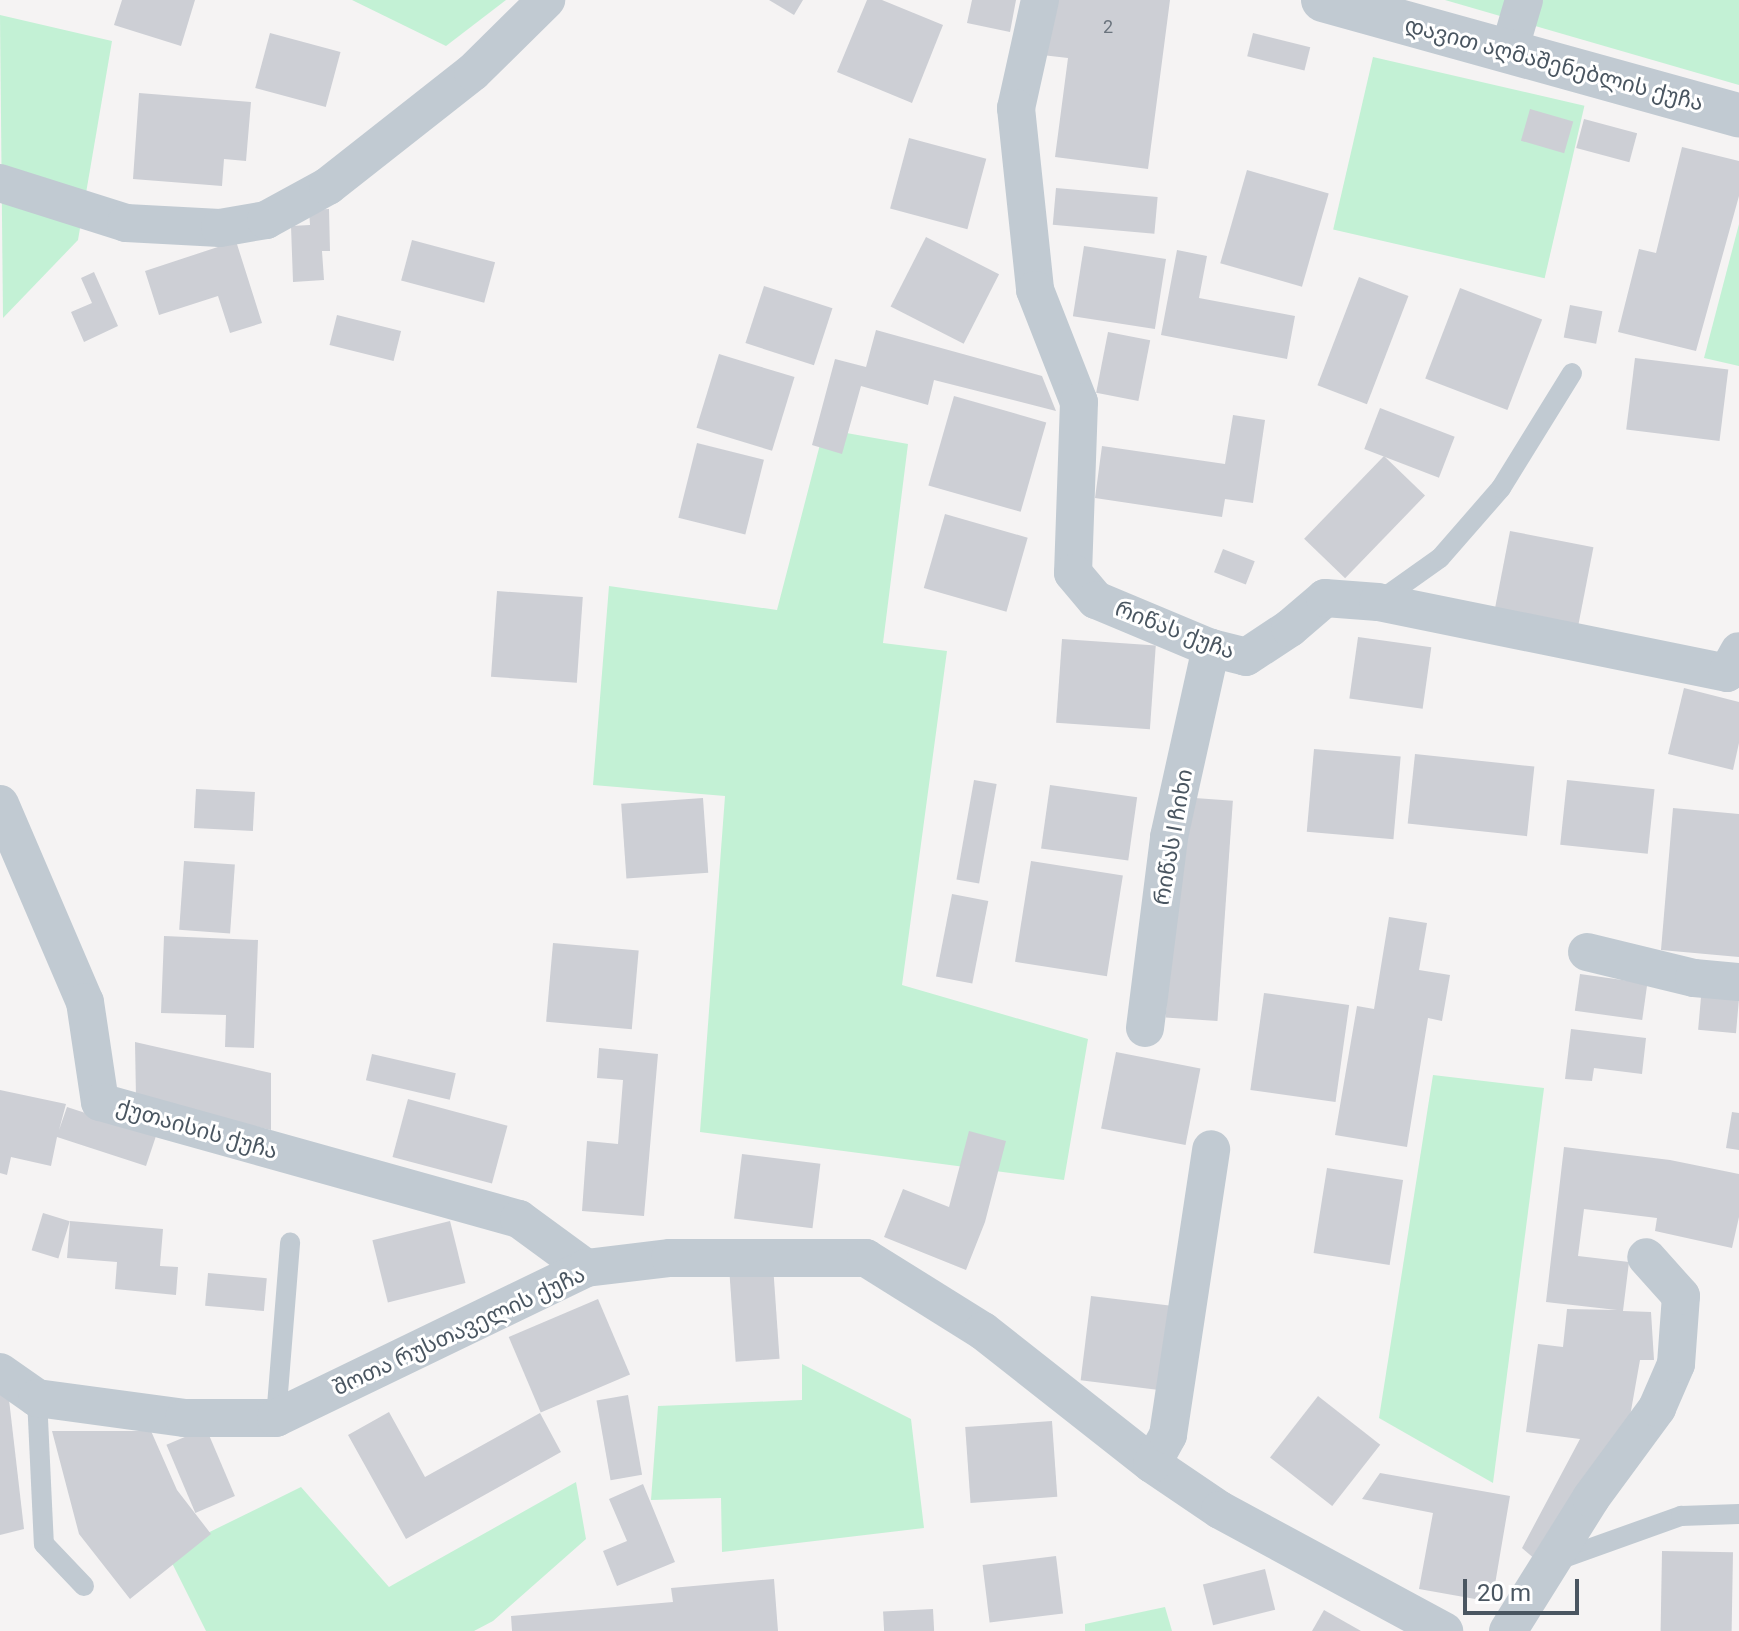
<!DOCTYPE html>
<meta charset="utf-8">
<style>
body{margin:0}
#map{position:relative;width:1739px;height:1631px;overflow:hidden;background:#f5f3f3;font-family:Roboto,"Noto Sans Georgian",sans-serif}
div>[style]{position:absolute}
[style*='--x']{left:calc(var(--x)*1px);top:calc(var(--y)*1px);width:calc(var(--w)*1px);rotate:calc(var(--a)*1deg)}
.green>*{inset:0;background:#c3f1d5;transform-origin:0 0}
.building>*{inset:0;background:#cdcfd5;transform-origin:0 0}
.service>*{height:20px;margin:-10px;padding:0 10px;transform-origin:10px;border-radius:10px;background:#c1cad2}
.minor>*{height:38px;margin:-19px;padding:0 19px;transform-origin:19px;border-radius:19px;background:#c1cad2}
.tertiary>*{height:44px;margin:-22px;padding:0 22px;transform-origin:22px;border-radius:22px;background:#c1cad2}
span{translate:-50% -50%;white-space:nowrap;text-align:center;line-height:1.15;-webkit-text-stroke:6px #fff;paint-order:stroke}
.number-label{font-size:18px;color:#6b747e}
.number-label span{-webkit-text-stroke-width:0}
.street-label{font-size:22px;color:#4a5661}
.scale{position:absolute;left:1463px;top:1579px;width:116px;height:36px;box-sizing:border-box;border:4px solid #4a5661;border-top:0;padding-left:10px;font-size:24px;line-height:28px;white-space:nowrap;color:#4a5661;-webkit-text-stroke:6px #fff;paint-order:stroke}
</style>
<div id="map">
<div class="green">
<div style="clip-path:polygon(352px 0,506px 0,446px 46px)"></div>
<div style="clip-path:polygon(1445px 0,1739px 0,1739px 85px)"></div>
<div style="clip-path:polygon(0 15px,112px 41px,78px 240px,3px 318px)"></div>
<div style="left:1373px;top:57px;width:217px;height:177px;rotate:13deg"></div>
<div style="clip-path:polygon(1739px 224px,1739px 366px,1704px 358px)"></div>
<div style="clip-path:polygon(824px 429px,908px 444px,883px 643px,947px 651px,902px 985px,1088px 1039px,1064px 1180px,700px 1132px,725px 796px,593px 785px,609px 586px,777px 610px)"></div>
<div style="clip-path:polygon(1433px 1075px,1544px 1088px,1493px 1483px,1379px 1418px)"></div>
<div style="clip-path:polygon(802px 1364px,911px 1419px,924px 1528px,722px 1552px,721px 1498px,651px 1500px,658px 1406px,802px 1400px)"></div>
<div style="clip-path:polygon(576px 1482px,586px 1539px,493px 1621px,474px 1631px,206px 1631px,167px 1553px,301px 1487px,389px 1587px)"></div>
<div style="clip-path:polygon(1165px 1607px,1172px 1631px,1085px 1631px,1085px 1624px)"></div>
</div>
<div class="building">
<div style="clip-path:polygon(122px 0,195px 0,181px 46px,114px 25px)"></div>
<div style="clip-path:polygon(769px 0,803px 0,794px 15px)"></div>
<div style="clip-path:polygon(867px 0,882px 0,943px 25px,912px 103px,837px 72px)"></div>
<div style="clip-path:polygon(972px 0,1016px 0,1010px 32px,967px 23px)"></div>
<div style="clip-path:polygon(1056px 0,1170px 0,1148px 169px,1055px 157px,1068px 58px,1042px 55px)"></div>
<div style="left:270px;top:33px;width:73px;height:57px;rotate:15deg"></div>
<div style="left:1253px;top:33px;width:59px;height:24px;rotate:14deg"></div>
<div style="clip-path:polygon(139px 93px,251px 102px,246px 161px,224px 159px,222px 186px,133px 179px)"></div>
<div style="left:1530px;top:109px;width:45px;height:33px;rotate:16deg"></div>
<div style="left:1584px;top:119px;width:55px;height:30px;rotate:15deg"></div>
<div style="left:909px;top:138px;width:80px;height:73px;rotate:15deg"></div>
<div style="clip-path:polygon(1682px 147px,1739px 161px,1739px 196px,1696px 351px,1618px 332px,1639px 249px,1656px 253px)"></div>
<div style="left:1247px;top:170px;width:85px;height:97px;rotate:16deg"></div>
<div style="left:1056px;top:188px;width:102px;height:37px;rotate:5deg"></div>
<div style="clip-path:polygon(329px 209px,330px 251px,322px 251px,324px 280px,293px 282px,291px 226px,310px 225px,309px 210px)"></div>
<div style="left:926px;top:237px;width:82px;height:78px;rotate:27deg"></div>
<div style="left:412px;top:240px;width:86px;height:42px;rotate:15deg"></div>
<div style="clip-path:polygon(236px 241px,262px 323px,230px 333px,218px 296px,159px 315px,145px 271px)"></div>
<div style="left:1084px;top:246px;width:83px;height:71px;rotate:9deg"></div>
<div style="clip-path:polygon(1177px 250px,1207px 256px,1199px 298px,1295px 316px,1287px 359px,1161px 335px)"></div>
<div style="clip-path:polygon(94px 272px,118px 326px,84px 342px,71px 312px,92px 303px,81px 278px)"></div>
<div style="left:1359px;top:277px;width:53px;height:116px;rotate:21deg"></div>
<div style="left:764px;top:286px;width:72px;height:60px;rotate:18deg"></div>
<div style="left:1460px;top:288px;width:88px;height:97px;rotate:21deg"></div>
<div style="left:1570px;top:305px;width:33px;height:33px;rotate:11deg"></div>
<div style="left:337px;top:315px;width:66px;height:31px;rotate:14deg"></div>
<div style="clip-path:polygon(876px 330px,1042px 376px,1056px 411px,934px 380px,928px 405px,861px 386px,842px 454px,812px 445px,835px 359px,866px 367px)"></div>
<div style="left:1108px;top:332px;width:43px;height:62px;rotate:11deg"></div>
<div style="left:719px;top:354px;width:79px;height:77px;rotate:17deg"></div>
<div style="left:1635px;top:358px;width:94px;height:72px;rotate:7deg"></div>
<div style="left:954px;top:396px;width:96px;height:93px;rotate:16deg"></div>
<div style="left:1380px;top:408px;width:80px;height:44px;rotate:21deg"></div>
<div style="clip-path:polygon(1233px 415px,1265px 420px,1253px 503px,1225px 499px,1222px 517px,1095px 498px,1102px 446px,1225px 464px)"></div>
<div style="left:697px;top:443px;width:69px;height:77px;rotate:14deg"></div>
<div style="left:1384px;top:456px;width:57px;height:115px;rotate:44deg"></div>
<div style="left:945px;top:514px;width:86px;height:77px;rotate:16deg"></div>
<div style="left:1510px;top:531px;width:85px;height:86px;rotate:11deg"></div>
<div style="left:1223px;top:549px;width:34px;height:25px;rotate:21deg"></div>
<div style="left:497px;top:591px;width:86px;height:86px;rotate:4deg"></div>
<div style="left:1358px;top:637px;width:74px;height:62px;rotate:8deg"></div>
<div style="left:1062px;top:639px;width:94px;height:84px;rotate:4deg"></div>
<div style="clip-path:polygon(1684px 688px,1739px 702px,1739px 743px,1733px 770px,1668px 754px)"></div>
<div style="left:1314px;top:749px;width:87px;height:83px;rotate:5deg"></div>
<div style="left:1415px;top:754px;width:120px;height:70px;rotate:6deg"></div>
<div style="left:974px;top:780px;width:23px;height:101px;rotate:10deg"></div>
<div style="left:1567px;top:780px;width:88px;height:65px;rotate:6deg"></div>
<div style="left:1050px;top:785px;width:88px;height:64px;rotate:8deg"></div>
<div style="left:196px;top:789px;width:59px;height:39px;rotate:3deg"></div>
<div style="left:1181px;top:797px;width:52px;height:221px;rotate:4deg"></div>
<div style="left:703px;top:798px;width:75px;height:82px;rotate:86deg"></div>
<div style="clip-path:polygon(1673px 808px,1739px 814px,1739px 957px,1661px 950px)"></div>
<div style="left:184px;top:861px;width:51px;height:69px;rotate:4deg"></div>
<div style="left:1031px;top:861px;width:93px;height:102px;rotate:9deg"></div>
<div style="left:952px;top:894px;width:37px;height:84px;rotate:11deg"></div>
<div style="clip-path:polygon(1389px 917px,1427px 923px,1419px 970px,1450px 975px,1442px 1021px,1428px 1018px,1407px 1147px,1335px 1135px,1357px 1006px,1374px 1009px)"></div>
<div style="clip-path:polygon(164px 936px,258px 940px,254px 1048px,225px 1047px,226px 1015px,161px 1013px)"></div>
<div style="left:553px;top:943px;width:86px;height:79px;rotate:5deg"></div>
<div style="left:1580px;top:974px;width:68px;height:37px;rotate:8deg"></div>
<div style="left:1264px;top:993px;width:86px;height:98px;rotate:8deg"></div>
<div style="left:1701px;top:997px;width:38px;height:33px;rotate:5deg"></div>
<div style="clip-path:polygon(1571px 1029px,1646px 1038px,1642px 1074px,1594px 1068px,1592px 1081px,1565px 1079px)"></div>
<div style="clip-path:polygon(135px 1042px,271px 1073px,271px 1130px,136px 1098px)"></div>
<div style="clip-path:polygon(599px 1048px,658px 1054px,644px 1216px,582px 1211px,587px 1141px,618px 1144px,623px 1080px,597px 1078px)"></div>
<div style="left:1116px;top:1052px;width:86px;height:78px;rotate:11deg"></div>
<div style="left:372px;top:1054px;width:86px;height:27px;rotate:13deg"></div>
<div style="clip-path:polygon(0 1090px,66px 1104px,59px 1130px,67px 1107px,156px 1136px,146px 1166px,57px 1137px,51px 1166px,11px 1157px,7px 1175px,0 1173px)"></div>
<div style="left:408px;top:1099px;width:103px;height:60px;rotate:15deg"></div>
<div style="clip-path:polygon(1732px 1112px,1739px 1113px,1739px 1150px,1726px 1148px)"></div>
<div style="clip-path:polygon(969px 1131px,1006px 1141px,985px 1222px,966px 1270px,884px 1237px,903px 1189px,949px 1207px)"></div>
<div style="clip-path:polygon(1564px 1147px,1670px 1160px,1739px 1174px,1739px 1217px,1732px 1248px,1655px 1231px,1657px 1218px,1584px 1209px,1578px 1256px,1629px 1262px,1623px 1311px,1651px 1312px,1654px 1360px,1640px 1360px,1626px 1439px,1536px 1560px,1522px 1548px,1580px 1439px,1526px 1432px,1538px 1344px,1563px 1347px,1567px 1309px,1617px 1310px,1546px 1302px)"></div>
<div style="left:742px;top:1154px;width:79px;height:65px;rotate:7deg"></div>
<div style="left:1327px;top:1168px;width:77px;height:86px;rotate:9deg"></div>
<div style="left:43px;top:1213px;width:28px;height:39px;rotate:17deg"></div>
<div style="clip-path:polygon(70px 1221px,163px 1229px,160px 1266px,178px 1267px,176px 1295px,115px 1289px,117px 1262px,67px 1258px)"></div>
<div style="left:450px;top:1221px;width:64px;height:80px;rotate:76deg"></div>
<div style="left:773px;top:1265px;width:94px;height:44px;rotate:86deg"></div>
<div style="left:208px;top:1273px;width:59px;height:33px;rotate:5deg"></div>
<div style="left:1091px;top:1296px;width:85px;height:85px;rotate:7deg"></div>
<div style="left:598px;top:1299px;width:82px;height:97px;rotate:67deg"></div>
<div style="clip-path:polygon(0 1388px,8px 1391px,24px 1529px,0 1535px)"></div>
<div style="left:628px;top:1395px;width:81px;height:32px;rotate:80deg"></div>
<div style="left:1318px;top:1396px;width:79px;height:78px;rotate:38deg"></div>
<div style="clip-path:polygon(389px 1412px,425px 1477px,540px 1413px,561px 1452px,406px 1539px,348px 1435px)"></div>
<div style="left:1052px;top:1421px;width:76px;height:87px;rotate:86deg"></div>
<div style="left:206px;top:1428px;width:74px;height:43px;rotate:67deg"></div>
<div style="clip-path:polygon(52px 1431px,151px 1431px,177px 1490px,211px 1534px,130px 1599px,79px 1534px)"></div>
<div style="clip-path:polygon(1380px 1473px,1510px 1496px,1492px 1602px,1419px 1589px,1433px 1513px,1362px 1499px)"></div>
<div style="clip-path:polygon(643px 1484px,675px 1562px,617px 1586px,603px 1551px,627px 1541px,609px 1499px)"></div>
<div style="left:1662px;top:1551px;width:71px;height:80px;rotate:1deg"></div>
<div style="left:1056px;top:1556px;width:58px;height:74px;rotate:83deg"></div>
<div style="left:1265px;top:1569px;width:42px;height:64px;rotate:76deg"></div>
<div style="clip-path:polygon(774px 1579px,778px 1631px,512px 1631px,511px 1616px,673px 1602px,671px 1588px)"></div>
<div style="left:933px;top:1609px;width:22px;height:50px;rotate:87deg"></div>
<div style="clip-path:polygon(1324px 1610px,1361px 1631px,1312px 1631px)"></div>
</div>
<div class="service">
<div style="--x:1378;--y:602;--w:76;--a:-35.4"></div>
<div style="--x:1440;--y:558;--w:93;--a:-48.9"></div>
<div style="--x:1501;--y:488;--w:135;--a:-58.3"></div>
<div style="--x:37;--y:1398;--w:146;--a:87.3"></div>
<div style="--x:44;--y:1544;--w:58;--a:46.4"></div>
<div style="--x:276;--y:1418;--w:176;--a:-85.4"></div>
<div style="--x:1555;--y:1561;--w:134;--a:-19.7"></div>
<div style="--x:1681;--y:1516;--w:58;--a:-2"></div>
</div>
<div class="minor">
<div style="--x:1040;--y:0;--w:111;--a:102.5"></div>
<div style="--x:1016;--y:108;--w:183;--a:84"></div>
<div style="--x:1035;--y:290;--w:120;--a:68.6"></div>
<div style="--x:1079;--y:402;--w:171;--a:92"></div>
<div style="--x:1073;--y:573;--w:35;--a:50"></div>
<div style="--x:1096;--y:600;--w:125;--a:22.7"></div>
<div style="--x:1211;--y:648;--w:36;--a:14"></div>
<div style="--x:1246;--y:657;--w:53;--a:-33.4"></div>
<div style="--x:1290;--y:628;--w:46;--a:-40.6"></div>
<div style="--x:1325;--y:598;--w:53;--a:4.3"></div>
<div style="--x:1378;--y:602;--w:356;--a:11.5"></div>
<div style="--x:1727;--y:673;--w:25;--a:-61"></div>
<div style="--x:1509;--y:51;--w:53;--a:-73.6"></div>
<div style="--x:0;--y:183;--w:132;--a:17.6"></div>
<div style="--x:126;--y:223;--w:94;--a:3"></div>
<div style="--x:220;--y:228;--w:47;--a:-9.9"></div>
<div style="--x:266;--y:220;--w:71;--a:-28.7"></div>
<div style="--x:328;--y:186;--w:184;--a:-38.2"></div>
<div style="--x:473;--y:72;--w:103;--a:-44.6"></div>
<div style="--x:0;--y:804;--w:215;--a:66.8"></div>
<div style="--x:85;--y:1002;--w:101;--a:81.5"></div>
<div style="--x:100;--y:1102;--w:435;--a:15.6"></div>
<div style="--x:519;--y:1219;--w:83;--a:36.2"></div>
<div style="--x:1587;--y:952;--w:110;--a:13.7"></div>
<div style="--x:1694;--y:978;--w:45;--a:5.1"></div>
<div style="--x:1145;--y:1028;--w:193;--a:-82.8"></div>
<div style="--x:1169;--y:837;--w:194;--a:-77.5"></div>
<div style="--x:0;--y:1372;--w:45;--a:35.1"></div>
<div style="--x:37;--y:1398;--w:148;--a:7.7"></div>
<div style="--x:184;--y:1418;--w:92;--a:0"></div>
<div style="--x:276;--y:1418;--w:344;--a:-25.8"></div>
<div style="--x:586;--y:1268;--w:85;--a:-6.8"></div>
<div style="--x:670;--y:1258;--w:196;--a:0"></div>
<div style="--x:866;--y:1258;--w:138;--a:32"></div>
<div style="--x:983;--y:1331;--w:215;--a:38.2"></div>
<div style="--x:1152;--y:1464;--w:82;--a:34.1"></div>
<div style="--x:1220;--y:1510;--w:255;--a:28.4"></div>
<div style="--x:1152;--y:1464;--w:33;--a:-61"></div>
<div style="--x:1168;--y:1435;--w:289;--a:-81.4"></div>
<div style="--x:1508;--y:1631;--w:157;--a:-58"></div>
<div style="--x:1591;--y:1498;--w:112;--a:-53.7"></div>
<div style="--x:1657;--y:1408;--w:48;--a:-66.6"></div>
<div style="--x:1676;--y:1364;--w:68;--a:-85.8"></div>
<div style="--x:1681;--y:1296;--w:52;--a:-131.9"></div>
</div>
<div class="tertiary">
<div style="--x:1323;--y:0;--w:432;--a:15.5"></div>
</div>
<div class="number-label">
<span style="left:1108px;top:27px">2</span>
</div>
<div class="street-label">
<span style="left:1554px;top:64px;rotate:15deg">დავით აღმაშენებლის ქუჩა</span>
<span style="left:1175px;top:630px;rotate:21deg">რიწას ქუჩა</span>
<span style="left:1173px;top:837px;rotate:-80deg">რიწას I ჩიხი</span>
<span style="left:197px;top:1129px;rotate:16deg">ქუთაისის ქუჩა</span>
<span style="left:459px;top:1331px;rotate:-25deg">შოთა რუსთაველის ქუჩა</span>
</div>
<div class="scale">20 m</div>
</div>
